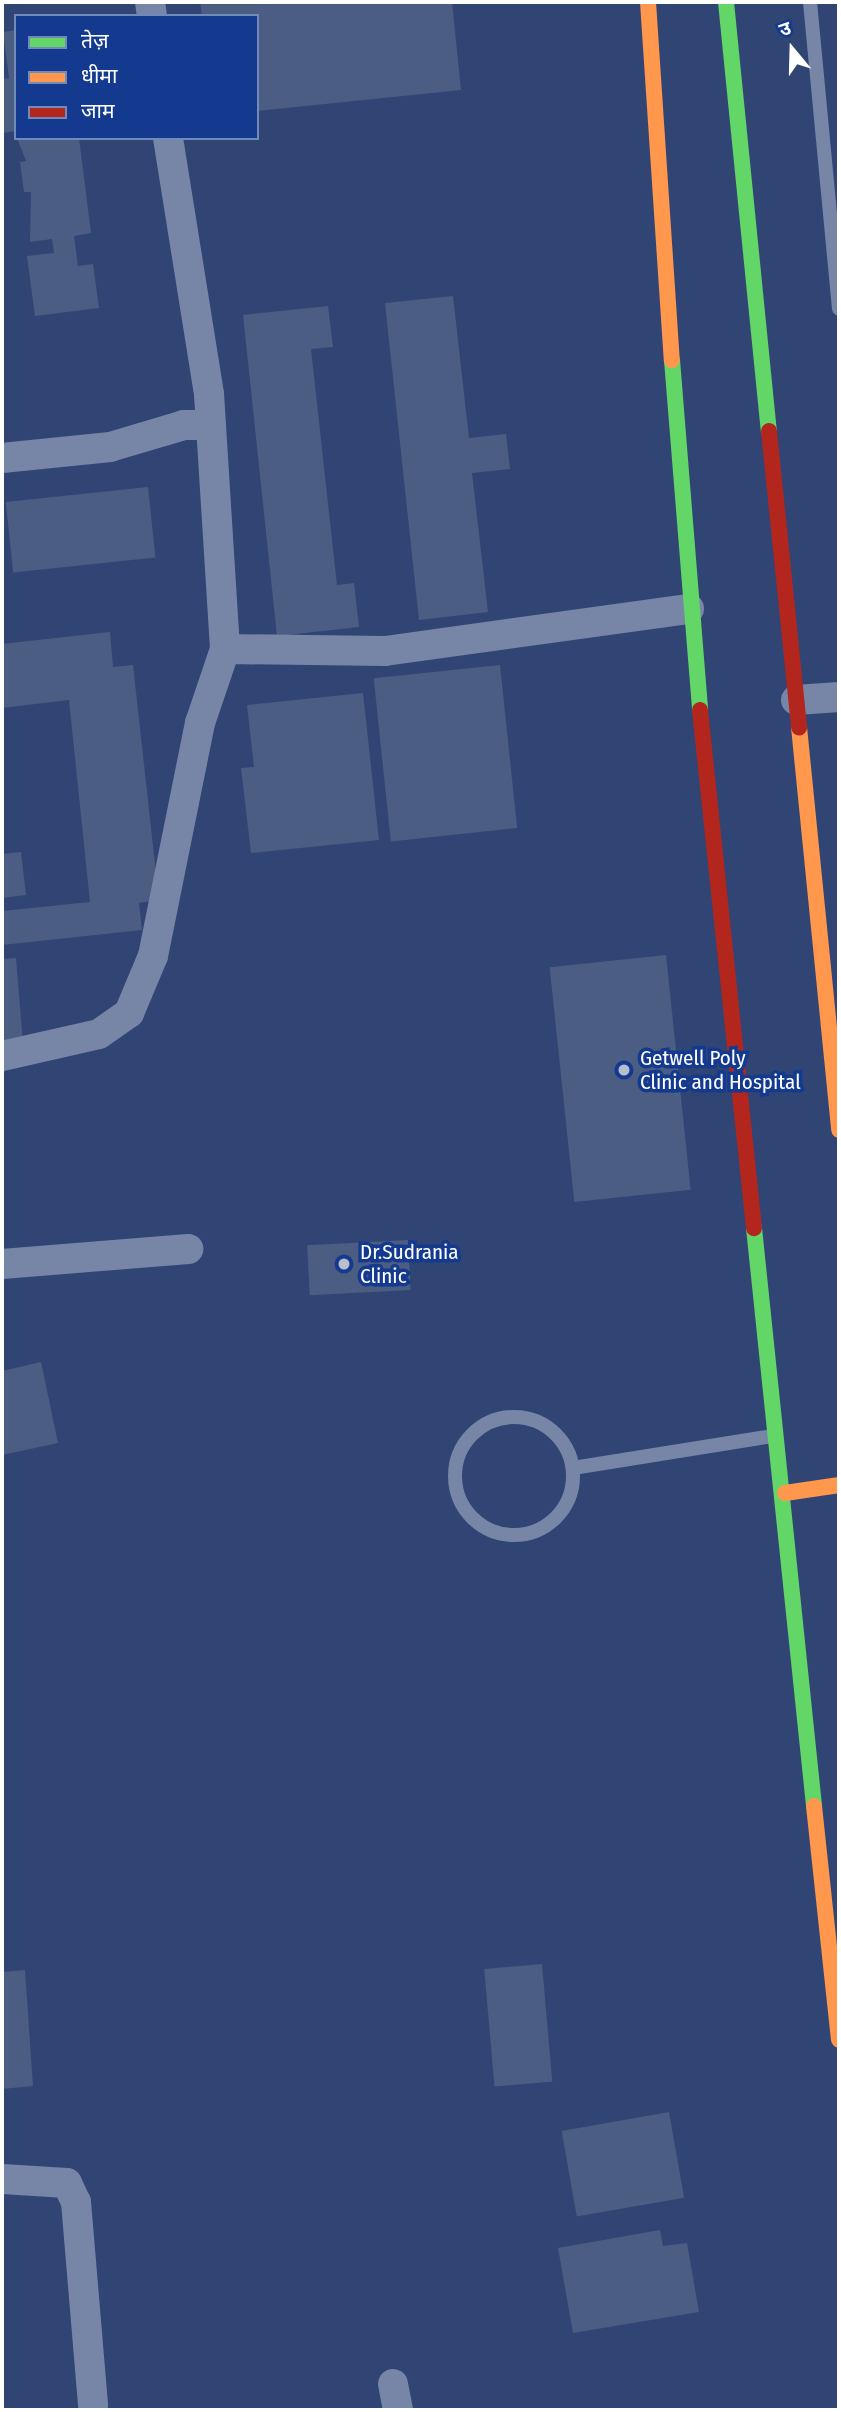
<!DOCTYPE html>
<meta charset="utf-8">
<style>
body{margin:0}
#map{position:relative;width:841px;height:2412px;overflow:hidden;background:#304574;font-family:"Fira Sans Condensed","Noto Sans Devanagari",sans-serif}
div>[style]{position:absolute}
[style*='--x']{left:calc(var(--x)*1px);top:calc(var(--y)*1px);width:calc(var(--w)*1px);rotate:calc(var(--a)*1deg)}
.building>*{inset:0;background:#4b5d82;transform-origin:0 0}
.lane>*{height:14px;margin:-7px;padding:0 7px;transform-origin:7px;border-radius:7px;background:#7786a7}
.lane>.ring{margin:-7px;padding:0;box-sizing:content-box;background:none;border:14px solid #7786a7;border-radius:50%}
.street>*{height:30px;margin:-15px;padding:0 15px;transform-origin:15px;border-radius:15px;background:#7786a7}
.fast>*{height:16px;margin:-8px;padding:0 8px;transform-origin:8px;border-radius:8px;background:#63d668}
.slow>*{height:16px;margin:-8px;padding:0 8px;transform-origin:8px;border-radius:8px;background:#ff974d}
.jam>*{height:16px;margin:-8px;padding:0 8px;transform-origin:8px;border-radius:8px;background:#b3261e}
.dots>*{width:19px;height:19px;translate:-50% -50%;box-sizing:border-box;border:4px solid #143a90;border-radius:50%}
span{translate:-50% -50%;white-space:nowrap;text-align:center;line-height:1.15;-webkit-text-stroke:7px #143a90;paint-order:stroke}
.poi-label{font-size:21px;color:#fff}
.left{translate:0 -50%;text-align:left}
.frame{position:absolute;inset:0;border:4px solid #fff;pointer-events:none}
.legend{position:absolute;left:14px;top:14px;width:245px;height:126px;box-sizing:border-box;background:#143a90;border:2px solid #7289bc;margin:0;padding:9px 12px;list-style:none;font-size:21px;color:#fff}
.legend li{display:flex;align-items:center;gap:14px;height:35px}
.legend b{width:35px;border:2px solid #7289bc}
.north{position:absolute;left:757px;top:14px;width:70px;height:70px;-webkit-text-stroke:5px #143a90;paint-order:stroke;rotate:341deg;font-size:19px;font-weight:700;line-height:28px;text-align:center;color:#fff}
.north::after{content:'';display:block;margin:auto;width:24px;height:32px;background:#fff;clip-path:polygon(50% 0,100% 100%,50% 72%,0 100%)}
</style>
<div id="map">
<div class="building">
<div style="clip-path:polygon(200px 2px,452px 2px,461px 90px,257px 111px,257px 16px,202px 16px)"></div>
<div style="clip-path:polygon(16px 30px,16px 131px,2px 133px,2px 79px,9px 78px,3px 32px)"></div>
<div style="clip-path:polygon(17px 138px,79px 138px,91px 233px,74px 236px,78px 266px,93px 264px,99px 308px,35px 316px,27px 256px,54px 253px,52px 239px,30px 242px,31px 192px,24px 192px,20px 162px,26px 161px)"></div>
<div style="clip-path:polygon(453px 296px,469px 438px,506px 434px,510px 469px,472px 473px,488px 612px,419px 620px,385px 303px)"></div>
<div style="clip-path:polygon(328px 306px,333px 347px,311px 349px,337px 585px,354px 583px,359px 627px,277px 636px,243px 315px)"></div>
<div style="left:148px;top:487px;width:71px;height:143px;rotate:84deg"></div>
<div style="clip-path:polygon(110px 632px,113px 667px,133px 665px,159px 900px,139px 903px,142px 930px,2px 945px,2px 911px,90px 902px,69px 700px,2px 708px,2px 644px)"></div>
<div style="left:500px;top:665px;width:164px;height:127px;rotate:84deg"></div>
<div style="clip-path:polygon(363px 693px,379px 840px,251px 853px,241px 768px,254px 767px,247px 705px)"></div>
<div style="clip-path:polygon(21px 852px,26px 895px,2px 898px,2px 854px)"></div>
<div style="left:666px;top:955px;width:236px;height:117px;rotate:84deg"></div>
<div style="clip-path:polygon(16px 958px,23px 1043px,2px 1045px,2px 959px)"></div>
<div style="left:408px;top:1240px;width:50px;height:101px;rotate:87deg"></div>
<div style="clip-path:polygon(41px 1362px,58px 1443px,2px 1455px,2px 1371px)"></div>
<div style="left:542px;top:1964px;width:118px;height:58px;rotate:85deg"></div>
<div style="clip-path:polygon(25px 1970px,33px 2086px,2px 2089px,2px 1972px)"></div>
<div style="left:669px;top:2112px;width:87px;height:109px;rotate:80deg"></div>
<div style="clip-path:polygon(660px 2230px,663px 2246px,687px 2243px,699px 2312px,573px 2333px,558px 2248px)"></div>
</div>
<div class="lane">
<div style="--x:810;--y:2;--w:308;--a:84.6"></div>
<div class="ring" style="left:455px;top:1417px;width:104px;height:104px"></div>
<div style="--x:573;--y:1468;--w:203;--a:-9.1"></div>
</div>
<div class="street">
<div style="--x:150;--y:2;--w:14;--a:82"></div>
<div style="--x:168;--y:138;--w:259;--a:80.9"></div>
<div style="--x:209;--y:394;--w:256;--a:86.4"></div>
<div style="--x:225;--y:649;--w:160;--a:0.7"></div>
<div style="--x:385;--y:651;--w:307;--a:-7.9"></div>
<div style="--x:2;--y:458;--w:109;--a:-5.8"></div>
<div style="--x:110;--y:447;--w:77;--a:-16.6"></div>
<div style="--x:184;--y:425;--w:27;--a:0"></div>
<div style="--x:796;--y:700;--w:43;--a:-4"></div>
<div style="--x:2;--y:1056;--w:99;--a:-12.8"></div>
<div style="--x:99;--y:1034;--w:37;--a:-35"></div>
<div style="--x:129;--y:1013;--w:62;--a:-67.2"></div>
<div style="--x:153;--y:956;--w:238;--a:-78.6"></div>
<div style="--x:200;--y:723;--w:78;--a:-71.3"></div>
<div style="--x:2;--y:1264;--w:187;--a:-4.6"></div>
<div style="--x:2;--y:2179;--w:65;--a:3.5"></div>
<div style="--x:67;--y:2183;--w:21;--a:65"></div>
<div style="--x:76;--y:2202;--w:204;--a:85.2"></div>
<div style="--x:393;--y:2384;--w:26;--a:79"></div>
</div>
<div class="fast">
<div style="--x:726;--y:2;--w:431;--a:84.3"></div>
<div style="--x:672;--y:360;--w:351;--a:85.4"></div>
<div style="--x:754;--y:1228;--w:581;--a:84.07"></div>
</div>
<div class="slow">
<div style="--x:648;--y:2;--w:359;--a:86.2"></div>
<div style="--x:799;--y:727;--w:405;--a:84.3"></div>
<div style="--x:785;--y:1493;--w:55;--a:-8.4"></div>
<div style="--x:814;--y:1806;--w:235;--a:83.9"></div>
</div>
<div class="jam">
<div style="--x:769;--y:431;--w:298;--a:84.2"></div>
<div style="--x:700;--y:710;--w:521;--a:84.05"></div>
</div>
<div class="dots">
<div style="left:624px;top:1070px;background:#b7bece"></div>
<div style="left:344px;top:1264px;background:#b7bece"></div>
</div>
<div class="poi-label">
<span class="left" style="left:640px;top:1070px">Getwell Poly<br>Clinic and Hospital</span>
<span class="left" style="left:360px;top:1264px">Dr.Sudrania<br>Clinic</span>
</div>
<div class="frame"></div>
<ul class="legend">
<li><b style="height:9px;background:#63d668"></b>तेज़</li>
<li><b style="height:9px;background:#ff974d"></b>धीमा</li>
<li><b style="height:9px;background:#b3261e"></b>जाम</li>
</ul>
<div class="north">उ</div>
</div>
